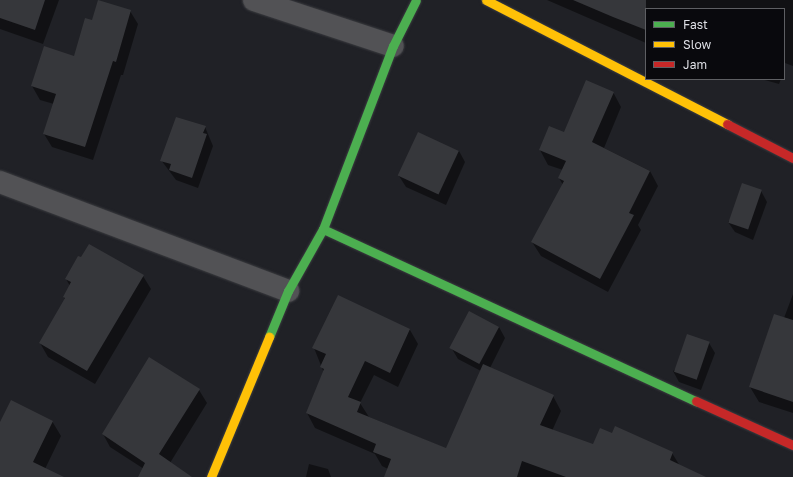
<!DOCTYPE html>
<style>
body{margin:0}
#map{position:relative;width:793px;height:477px;overflow:hidden;background:#202126;font-family:"Golos Text",sans-serif}
div>[style]{position:absolute}
[style*='--x']{left:calc(var(--x)*1px);top:calc(var(--y)*1px);width:calc(var(--w)*1px);rotate:calc(var(--a)*1deg)}
.shadow>*{inset:0;background:#0007}
.building>*{inset:0;background:#36373b;transform-origin:0 0}
.roads{filter:drop-shadow(0 0 1px #3b3c40) drop-shadow(0 0 1px #3b3c40)}
.street>*{height:22px;margin:-11px;padding:0 11px;transform-origin:11px;border-radius:11px;background:#525255}
.fast>*{height:9px;margin:-4.5px;padding:0 4.5px;transform-origin:4.5px;border-radius:4.5px;background:#4caf50}
.slow>*{height:9px;margin:-4.5px;padding:0 4.5px;transform-origin:4.5px;border-radius:4.5px;background:#ffc107}
.jam>*{height:9px;margin:-4.5px;padding:0 4.5px;transform-origin:4.5px;border-radius:4.5px;background:#c62828}
span{translate:-50% -50%;white-space:nowrap;text-align:center;line-height:1.15;-webkit-text-stroke:3px #09090d;paint-order:stroke}
.legend{position:absolute;left:645px;top:8px;width:140px;height:72px;box-sizing:border-box;background:#09090d;border:1px solid #5e5f63;margin:0;padding:5px 7px;list-style:none;font-size:12px;color:#dedfe5}
.legend li{display:flex;align-items:center;gap:8px;height:20px}
.legend b{width:20px;border:1px solid #5e5f63}
</style>
<div id="map">
<div class="shadow">
<div style="clip-path:polygon(0 0,59px 0,43px 44px,0 29px)"></div>
<div style="clip-path:polygon(547px 0,793px 0,793px 66px,785px 63px,784px 66px,784px 9px,646px 9px,646px 43px)"></div>
<div style="clip-path:polygon(130px 11px,138px 24px,123px 75px,121px 75px,93px 160px,52px 147px,44px 134px,54px 104px,40px 100px,32px 86px,75px 57px,93px 21px)"></div>
<div style="clip-path:polygon(761px 79px,781px 79px,779px 84px)"></div>
<div style="clip-path:polygon(613px 92px,621px 107px,604px 148px,650px 171px,658px 186px,638px 225px,641px 230px,608px 292px,541px 256px,532px 242px,563px 185px,559px 178px,563px 170px,548px 165px,540px 150px,565px 134px)"></div>
<div style="clip-path:polygon(205px 127px,213px 146px,198px 188px,176px 180px,161px 160px)"></div>
<div style="clip-path:polygon(459px 151px,465px 162px,446px 205px,406px 187px,399px 176px)"></div>
<div style="clip-path:polygon(761px 191px,767px 202px,753px 240px,735px 232px,728px 222px)"></div>
<div style="clip-path:polygon(143px 276px,151px 289px,95px 384px,48px 357px,40px 343px,65px 300px,64px 297px,70px 286px,66px 279px)"></div>
<div style="clip-path:polygon(793px 294px,793px 413px,759px 402px,750px 387px,784px 318px)"></div>
<div style="clip-path:polygon(338px 296px,410px 330px,418px 344px,398px 387px,374px 375px,360px 403px,369px 417px,447px 449px,481px 371px,458px 359px,452px 349px,499px 327px,505px 338px,490px 368px,553px 396px,561px 411px,552px 431px,593px 446px,672px 453px,680px 466px,697px 477px,385px 477px,388px 469px,382px 466px,375px 454px,315px 428px,307px 413px,324px 373px,314px 348px)"></div>
<div style="clip-path:polygon(709px 343px,715px 353px,701px 390px,679px 382px,673px 371px)"></div>
<div style="clip-path:polygon(199px 390px,207px 403px,170px 463px,183px 477px,140px 477px,144px 469px,110px 447px,103px 434px)"></div>
<div style="clip-path:polygon(52px 421px,61px 436px,45px 469px,62px 477px,0 477px,0 425px)"></div>
<div style="clip-path:polygon(309px 464px,328px 469px,331px 477px,306px 477px)"></div>
</div>
<div class="building">
<div style="clip-path:polygon(0 0,45px 0,35px 30px,0 18px)"></div>
<div style="clip-path:polygon(98px 0,131px 10px,116px 62px,113px 61px,85px 147px,43px 134px,56px 94px,31px 86px,44px 46px,74px 56px,85px 18px,92px 20px)"></div>
<div style="clip-path:polygon(573px 0,646px 0,646px 30px,613px 17px)"></div>
<div style="clip-path:polygon(586px 80px,614px 92px,592px 142px,650px 171px,629px 213px,634px 215px,600px 279px,531px 242px,564px 181px,558px 178px,566px 161px,539px 150px,549px 126px,564px 132px)"></div>
<div style="clip-path:polygon(176px 117px,206px 126px,203px 133px,207px 134px,192px 178px,169px 170px,171px 164px,160px 161px)"></div>
<div style="left:418px;top:132px;width:45px;height:48px;rotate:25deg"></div>
<div style="left:742px;top:183px;width:21px;height:42px;rotate:19deg"></div>
<div style="clip-path:polygon(89px 244px,144px 275px,87px 371px,39px 343px,65px 298px,63px 297px,71px 282px,65px 279px,78px 256px,81px 257px)"></div>
<div style="clip-path:polygon(338px 295px,410px 329px,390px 373px,365px 361px,348px 397px,361px 402px,357px 412px,446px 448px,483px 364px,554px 395px,540px 425px,593px 444px,600px 428px,612px 433px,615px 426px,673px 452px,670px 460px,706px 477px,566px 477px,522px 461px,517px 477px,384px 477px,391px 459px,373px 452px,376px 444px,306px 413px,324px 369px,320px 367px,326px 354px,312px 348px)"></div>
<div style="left:469px;top:311px;width:34px;height:42px;rotate:28deg"></div>
<div style="clip-path:polygon(774px 314px,793px 320px,793px 402px,749px 387px)"></div>
<div style="left:687px;top:334px;width:24px;height:40px;rotate:19deg"></div>
<div style="clip-path:polygon(149px 357px,200px 389px,159px 454px,192px 477px,138px 477px,145px 463px,102px 434px)"></div>
<div style="clip-path:polygon(11px 400px,53px 421px,33px 462px,64px 477px,0 477px,0 422px)"></div>
</div>
<div class="roads">
<div class="street">
<div style="--x:254;--y:0;--w:146;--a:18.3"></div>
<div style="--x:0;--y:182;--w:308;--a:20.7"></div>
</div>
<div class="fast">
<div style="--x:323;--y:229;--w:411;--a:24.8"></div>
<div style="--x:269;--y:337;--w:50;--a:-67.6"></div>
<div style="--x:288;--y:291;--w:71;--a:-60.6"></div>
<div style="--x:323;--y:229;--w:196;--a:-69.1"></div>
<div style="--x:393;--y:46;--w:51;--a:-63.4"></div>
</div>
<div class="slow">
<div style="--x:486;--y:0;--w:271;--a:27.2"></div>
<div style="--x:211;--y:477;--w:152;--a:-67.5"></div>
</div>
<div class="jam">
<div style="--x:727;--y:124;--w:74;--a:27.3"></div>
<div style="--x:696;--y:401;--w:107;--a:24.4"></div>
</div>
</div>
<ul class="legend">
<li><b style="height:5px;background:#4caf50"></b>Fast</li>
<li><b style="height:5px;background:#ffc107"></b>Slow</li>
<li><b style="height:5px;background:#c62828"></b>Jam</li>
</ul>
</div>
